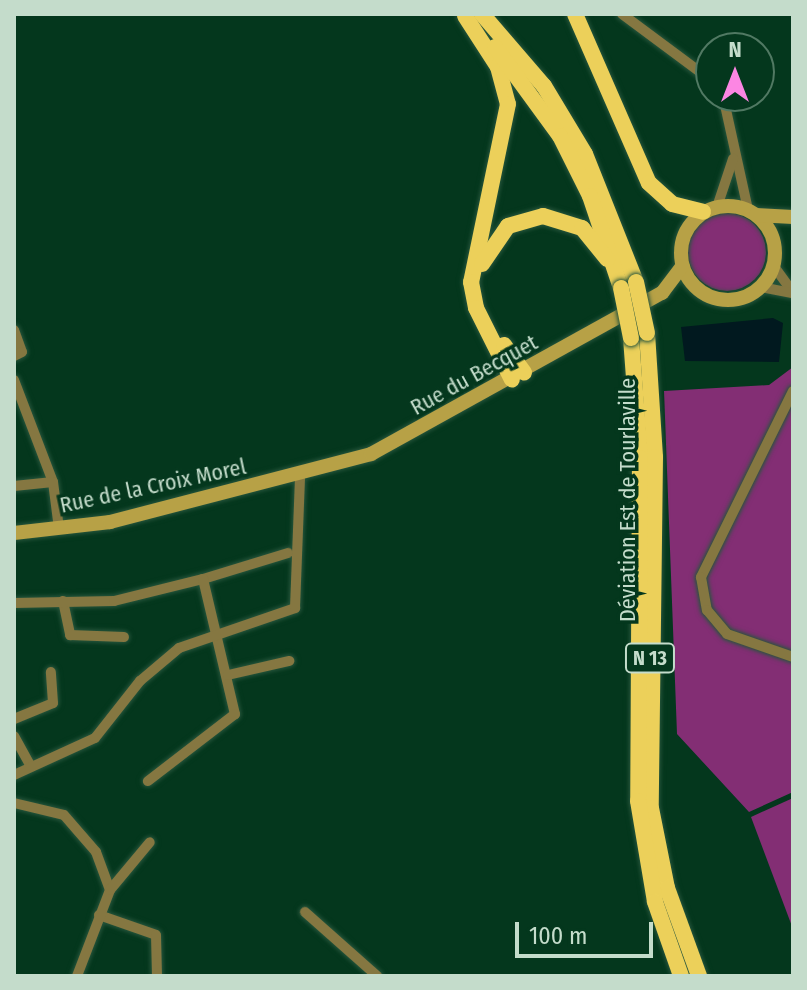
<!DOCTYPE html>
<meta charset="utf-8">
<style>
body{margin:0}
#map{position:relative;width:807px;height:990px;overflow:hidden;background:#04371d;font-family:"Fira Sans Condensed",sans-serif}
div>[style]{position:absolute}
[style*='--x']{left:calc(var(--x)*1px);top:calc(var(--y)*1px);width:calc(var(--w)*1px);rotate:calc(var(--a)*1deg)}
.green>*{inset:0;background:#832e74}
.round{border-radius:50%}
.water>*{inset:0;background:#01191f}
.roads{filter:drop-shadow(0 0 2px #27553c) drop-shadow(0 0 2px #27553c)}
.minor>*{height:10px;margin:-5px;padding:0 5px;transform-origin:5px;border-radius:5px;background:#857741}
.secondary>*{height:14px;margin:-7px;padding:0 7px;transform-origin:7px;border-radius:7px;background:#b7a146}
.secondary>.ring{margin:-7px;padding:0;box-sizing:content-box;background:none;border:14px solid #b7a146;border-radius:50%}
.trunk>*{height:16px;margin:-8px;padding:0 8px;transform-origin:8px;border-radius:8px;background:#ecd05a}
.bridges{filter:drop-shadow(0 0 2px #27553c) drop-shadow(0 0 2px #27553c)}
.trunk-bridge>*{height:16px;margin:-8px;padding:0 8px;transform-origin:8px;border-radius:8px;background:#ecd05a}
span{translate:-50% -50%;white-space:nowrap;text-align:center;line-height:1.15;-webkit-text-stroke:7px #04371d;paint-order:stroke}
.shield-label span{padding:2px 6px;background:#04371d;border:2px solid;border-radius:6px;-webkit-text-stroke-width:0}
.shield-label{font-size:20px;color:#c4dccb;font-weight:700}
.street-label{font-size:22px;color:#c4dccb}
.frame{position:absolute;inset:0;border:16px solid #c4dccb;pointer-events:none}
.north{position:absolute;left:695px;top:32px;width:80px;height:80px;box-sizing:border-box;background:#04371d;border:2px solid #517963;border-radius:50%;rotate:0deg;font-size:22px;font-weight:700;line-height:32px;text-align:center;color:#c4dccb}
.north::after{content:'';display:block;margin:auto;width:28px;height:36px;background:#fc86e3;clip-path:polygon(50% 0,100% 100%,50% 72%,0 100%)}
.scale{position:absolute;left:515px;top:922px;width:138px;height:36px;box-sizing:border-box;border:4px solid #c4dccb;border-top:0;padding-left:10px;font-size:24px;line-height:28px;white-space:nowrap;color:#c4dccb;-webkit-text-stroke:6px #04371d;paint-order:stroke}
</style>
<div id="map">
<div class="green">
<div class="round" style="left:688px;top:213px;width:78px;height:78px"></div>
<div style="clip-path:polygon(793px 367px,793px 792px,749px 812px,677px 734px,664px 391px,769px 385px)"></div>
<div style="clip-path:polygon(793px 798px,793px 929px,751px 817px)"></div>
</div>
<div class="water">
<div style="clip-path:polygon(773px 318px,783px 323px,779px 362px,685px 361px,681px 327px)"></div>
</div>
<div class="roads">
<div class="minor">
<div style="--x:622;--y:14;--w:111;--a:36.6"></div>
<div style="--x:723;--y:96;--w:117;--a:77.6"></div>
<div style="--x:717;--y:207;--w:51;--a:-71.6"></div>
<div style="--x:773;--y:265;--w:34;--a:54"></div>
<div style="--x:761;--y:287;--w:33;--a:11"></div>
<div style="--x:14;--y:330;--w:23;--a:70"></div>
<div style="--x:22;--y:352;--w:9;--a:153"></div>
<div style="--x:14;--y:380;--w:109;--a:69.1"></div>
<div style="--x:53;--y:482;--w:47;--a:82.7"></div>
<div style="--x:793;--y:391;--w:208;--a:116.3"></div>
<div style="--x:701;--y:577;--w:34;--a:80"></div>
<div style="--x:707;--y:610;--w:31;--a:50"></div>
<div style="--x:727;--y:634;--w:70;--a:19.2"></div>
<div style="--x:14;--y:486;--w:39;--a:-6"></div>
<div style="--x:203;--y:579;--w:89;--a:-17"></div>
<div style="--x:63;--y:601;--w:35;--a:78"></div>
<div style="--x:70;--y:635;--w:54;--a:2.1"></div>
<div style="--x:14;--y:603;--w:100;--a:-1.1"></div>
<div style="--x:114;--y:601;--w:92;--a:-13.9"></div>
<div style="--x:203;--y:579;--w:139;--a:76.7"></div>
<div style="--x:235;--y:714;--w:110;--a:142.4"></div>
<div style="--x:228;--y:675;--w:63;--a:-12.9"></div>
<div style="--x:14;--y:719;--w:42;--a:-22.3"></div>
<div style="--x:53;--y:703;--w:31;--a:-94"></div>
<div style="--x:14;--y:736;--w:33;--a:61"></div>
<div style="--x:14;--y:775;--w:89;--a:-24.6"></div>
<div style="--x:95;--y:738;--w:73;--a:-51.7"></div>
<div style="--x:140;--y:681;--w:51;--a:-40.2"></div>
<div style="--x:179;--y:648;--w:123;--a:-19"></div>
<div style="--x:295;--y:608;--w:131;--a:-87.8"></div>
<div style="--x:14;--y:803;--w:51;--a:13.5"></div>
<div style="--x:64;--y:815;--w:49;--a:49.1"></div>
<div style="--x:96;--y:852;--w:40;--a:69.8"></div>
<div style="--x:305;--y:912;--w:96;--a:41.6"></div>
<div style="--x:99;--y:915;--w:60;--a:19.3"></div>
<div style="--x:156;--y:935;--w:41;--a:88.6"></div>
<div style="--x:77;--y:976;--w:92;--a:-69"></div>
<div style="--x:110;--y:890;--w:62;--a:-50.2"></div>
</div>
<div class="secondary">
<div class="ring" style="left:681px;top:206px;width:80px;height:80px"></div>
<div style="--x:756;--y:215;--w:37;--a:3"></div>
<div style="--x:14;--y:533;--w:97;--a:-6.5"></div>
<div style="--x:110;--y:522;--w:270;--a:-14.6"></div>
<div style="--x:371;--y:454;--w:333;--a:-29"></div>
<div style="--x:662;--y:293;--w:34;--a:-53"></div>
</div>
<div class="trunk">
<div style="--x:482;--y:14;--w:95;--a:49.3"></div>
<div style="--x:544;--y:86;--w:79;--a:58.9"></div>
<div style="--x:585;--y:154;--w:138;--a:68.3"></div>
<div style="--x:575;--y:14;--w:184;--a:66.4"></div>
<div style="--x:649;--y:183;--w:31;--a:42"></div>
<div style="--x:672;--y:204;--w:32;--a:14"></div>
<div style="--x:465;--y:16;--w:61;--a:57.1"></div>
<div style="--x:498;--y:67;--w:38;--a:75"></div>
<div style="--x:508;--y:104;--w:182;--a:101.7"></div>
<div style="--x:471;--y:282;--w:26;--a:79"></div>
<div style="--x:476;--y:308;--w:80;--a:63.4"></div>
<div style="--x:495;--y:47;--w:110;--a:53.9"></div>
<div style="--x:560;--y:136;--w:67;--a:63.4"></div>
<div style="--x:590;--y:196;--w:97;--a:71.4"></div>
<div style="--x:482;--y:264;--w:46;--a:-55.6"></div>
<div style="--x:508;--y:226;--w:36;--a:-16"></div>
<div style="--x:543;--y:216;--w:41;--a:17.1"></div>
<div style="--x:582;--y:228;--w:40;--a:51"></div>
<div style="--x:647;--y:333;--w:124;--a:86.3"></div>
<div style="--x:655;--y:457;--w:351;--a:90.7"></div>
<div style="--x:651;--y:808;--w:82;--a:78.7"></div>
<div style="--x:667;--y:888;--w:94;--a:70"></div>
<div style="--x:631;--y:338;--w:120;--a:85.7"></div>
<div style="--x:640;--y:458;--w:343;--a:90.3"></div>
<div style="--x:638;--y:801;--w:102;--a:80.4"></div>
<div style="--x:655;--y:902;--w:78;--a:70.6"></div>
<div style="--x:504;--y:345;--w:34;--a:54"></div>
</div>
</div>
<div class="bridges">
<div class="trunk-bridge">
<div style="--x:636;--y:282;--w:52;--a:77.8"></div>
<div style="--x:621;--y:288;--w:51;--a:78.7"></div>
</div>
</div>
<div class="shield-label">
<span style="left:650px;top:658px">N 13</span>
</div>
<div class="street-label">
<span style="left:474px;top:375px;rotate:-29deg">Rue du Becquet</span>
<span style="left:153px;top:486px;rotate:-12deg">Rue de la Croix Morel</span>
<span style="left:628px;top:500px;rotate:-90deg">Déviation Est de Tourlaville</span>
</div>
<div class="frame"></div>
<div class="north">N</div>
<div class="scale">100 m</div>
</div>
